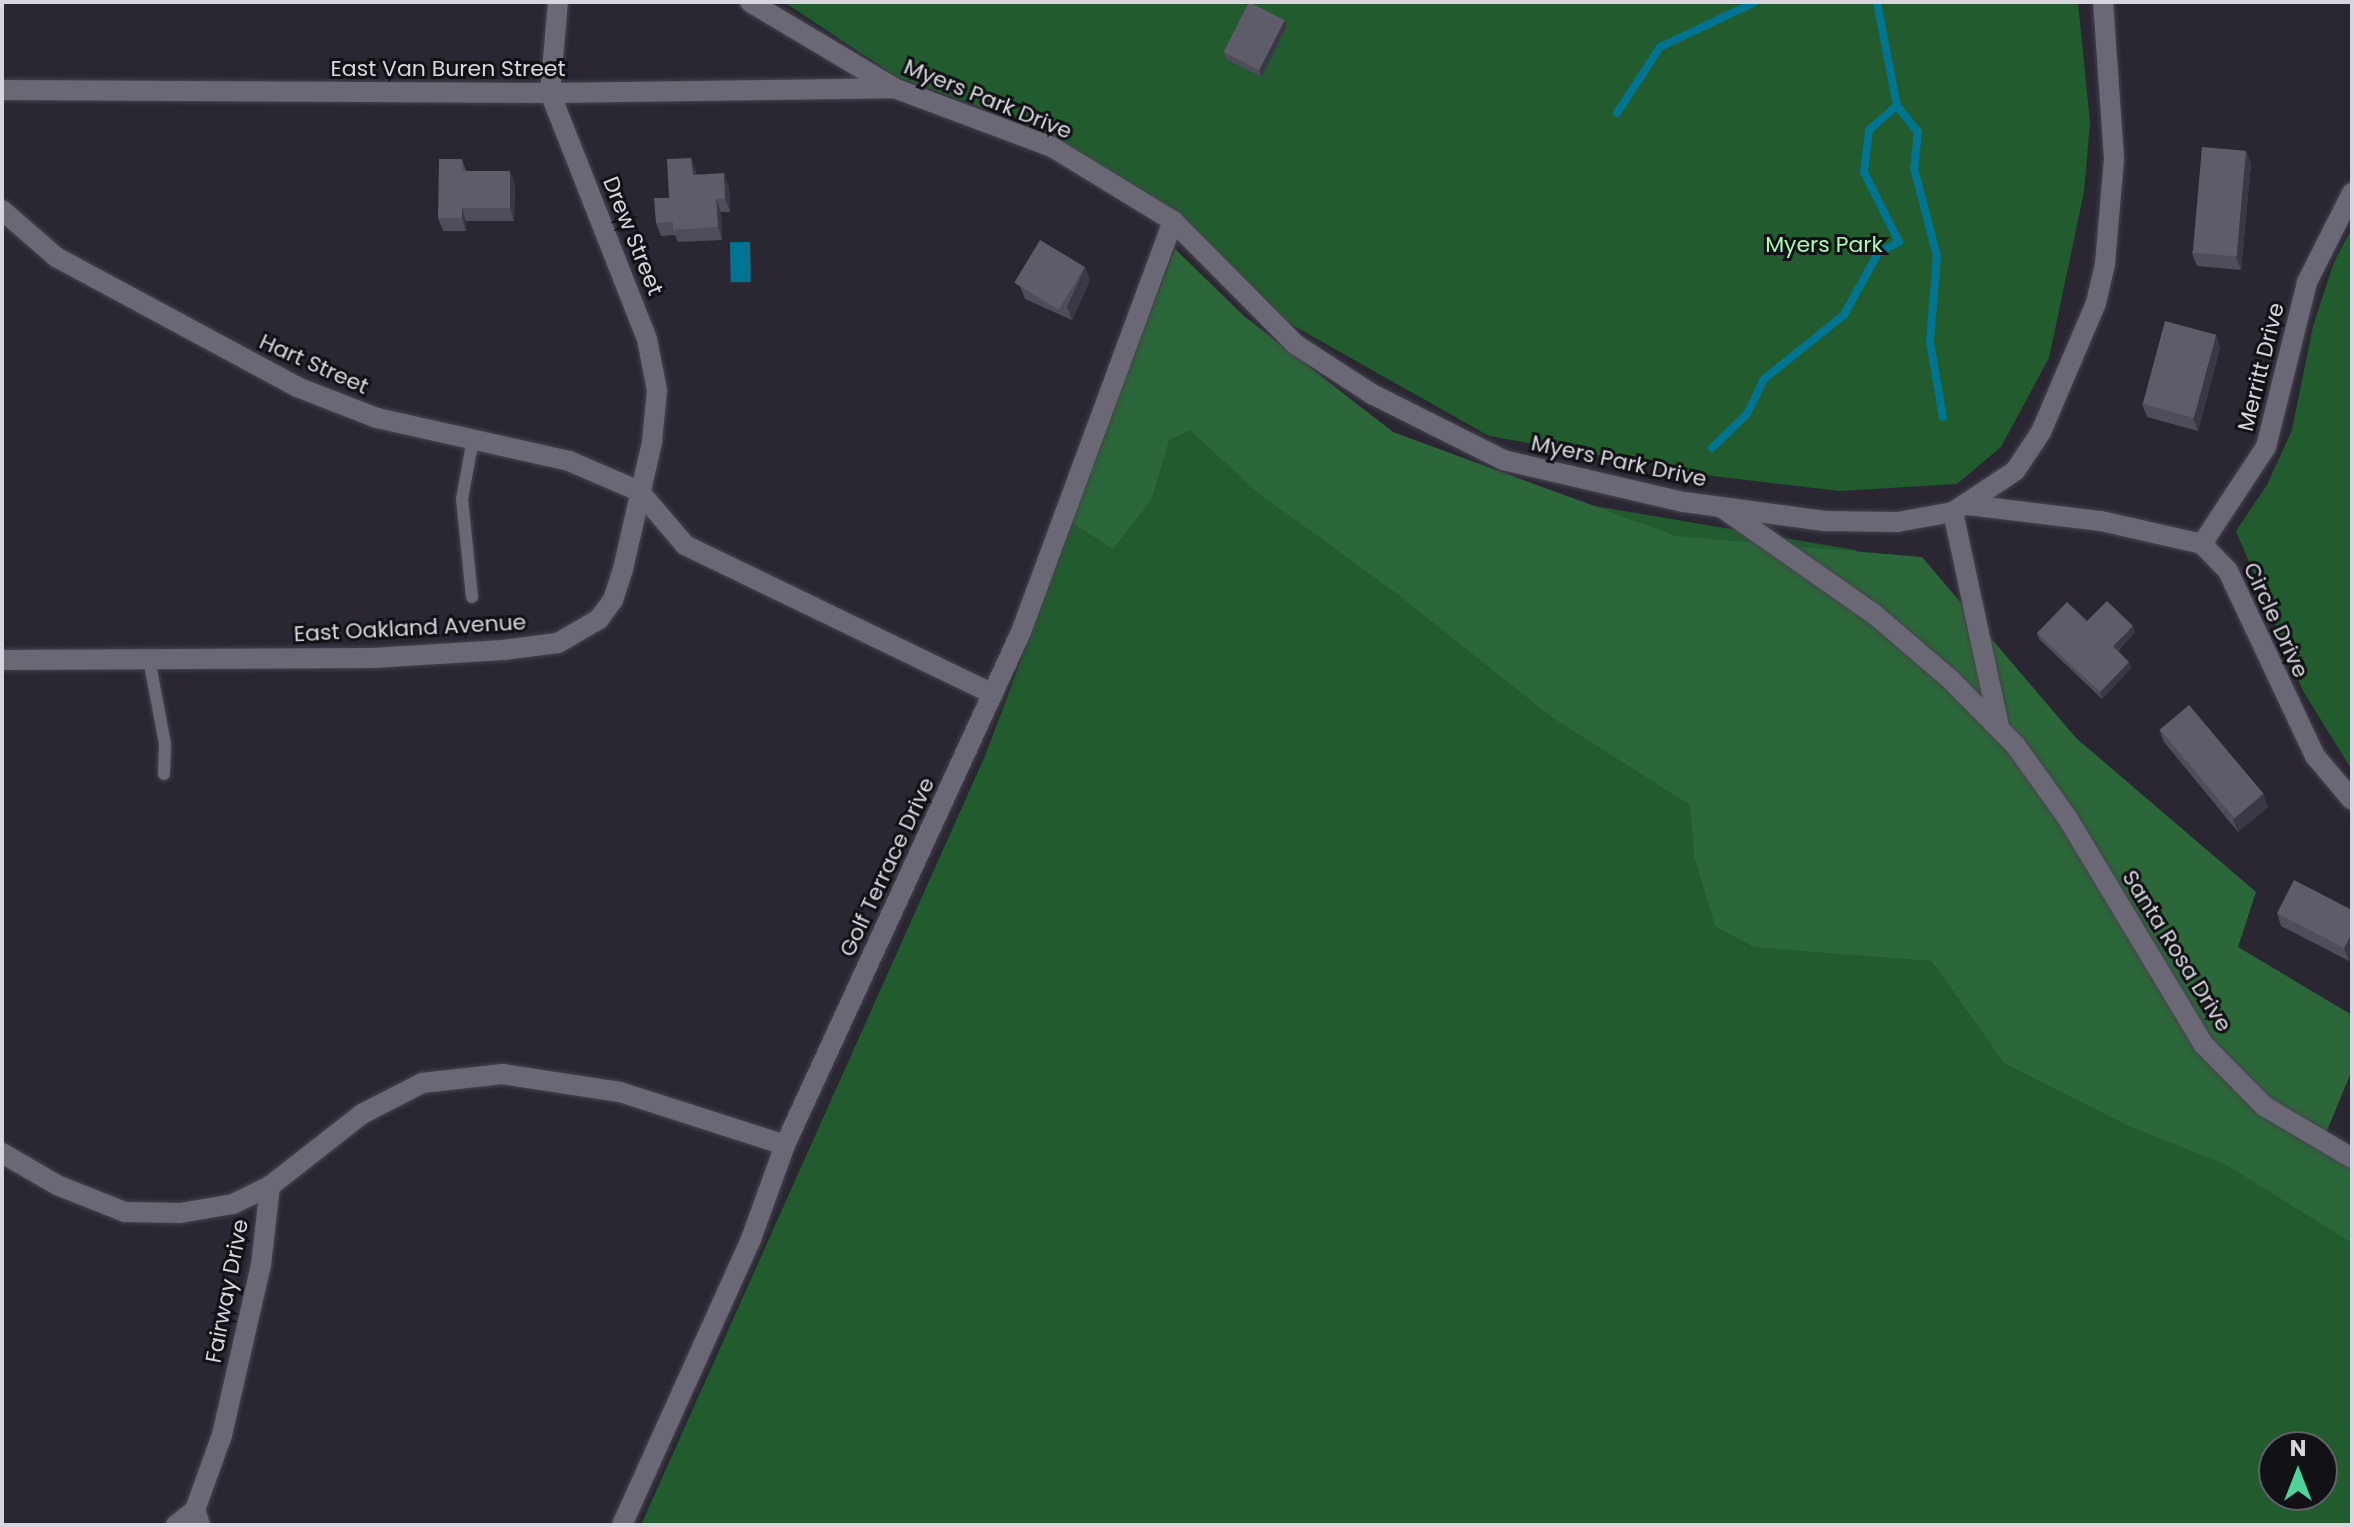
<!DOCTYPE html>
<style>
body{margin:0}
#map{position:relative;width:2354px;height:1527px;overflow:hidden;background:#2a2733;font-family:Poppins,sans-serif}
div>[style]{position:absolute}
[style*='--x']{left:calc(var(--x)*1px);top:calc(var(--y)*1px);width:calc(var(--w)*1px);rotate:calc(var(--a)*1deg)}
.green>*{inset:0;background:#215b2e}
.forest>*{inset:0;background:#2c6739}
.water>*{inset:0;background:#007490;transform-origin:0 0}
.stream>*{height:8px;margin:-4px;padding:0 4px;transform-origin:4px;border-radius:4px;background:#007490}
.roads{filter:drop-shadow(0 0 2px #46434e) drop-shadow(0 0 2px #46434e)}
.service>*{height:12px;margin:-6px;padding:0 6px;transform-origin:6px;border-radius:6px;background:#6b6876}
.minor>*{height:20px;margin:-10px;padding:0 10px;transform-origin:10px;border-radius:10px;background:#6b6876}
.tertiary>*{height:20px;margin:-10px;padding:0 10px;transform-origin:10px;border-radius:10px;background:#6b6876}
.wall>*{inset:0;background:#504d5b}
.shaded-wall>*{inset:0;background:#3b3845}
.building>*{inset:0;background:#5f5c69;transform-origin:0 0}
span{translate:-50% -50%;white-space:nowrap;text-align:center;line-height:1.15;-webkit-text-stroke:6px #121116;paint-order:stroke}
.street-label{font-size:22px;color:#d7d6de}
.park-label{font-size:22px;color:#a6fab3}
.frame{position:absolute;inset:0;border:4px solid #d7d6de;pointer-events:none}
.north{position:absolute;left:2258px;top:1431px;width:80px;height:80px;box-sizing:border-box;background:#121116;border:2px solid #616066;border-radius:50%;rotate:0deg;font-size:22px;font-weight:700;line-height:32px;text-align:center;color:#d7d6de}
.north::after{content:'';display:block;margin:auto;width:28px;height:36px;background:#4fd399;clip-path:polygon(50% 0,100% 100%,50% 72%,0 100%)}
</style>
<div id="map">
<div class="green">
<div style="clip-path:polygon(784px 2px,2078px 2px,2090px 122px,2084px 192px,2049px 358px,2001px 447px,1957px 484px,1840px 491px,1713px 476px,1489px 436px,1287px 322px,1201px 236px,1131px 186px,1032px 126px,897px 77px)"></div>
<div style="clip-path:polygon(2352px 228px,2352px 770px,2303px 691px,2236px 531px,2267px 485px,2292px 430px,2313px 326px,2334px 262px)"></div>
<div style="clip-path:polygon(evenodd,1171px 263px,1374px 431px,1594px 506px,1856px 550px,1969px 756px,2302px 1152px,2352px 1177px,2352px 1525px,641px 1525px,985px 756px,1171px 263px,2274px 1447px,2322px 1447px,2322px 1495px,2274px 1495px,2274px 1447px)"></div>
</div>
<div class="forest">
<div style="clip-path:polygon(1175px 249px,1244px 316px,1393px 432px,1676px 536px,1922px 557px,2076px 738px,2256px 892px,2238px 947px,2352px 1015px,2352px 1070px,2319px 1150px,2352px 1168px,2352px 1243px,2225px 1164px,2129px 1126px,2004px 1063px,1932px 961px,1754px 947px,1715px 926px,1694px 855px,1690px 805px,1553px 718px,1396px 593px,1257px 492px,1190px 430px,1169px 440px,1152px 499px,1113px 549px,1069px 521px)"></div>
</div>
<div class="water">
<div style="left:750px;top:242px;width:40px;height:20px;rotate:89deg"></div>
</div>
<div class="stream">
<div style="--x:1877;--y:2;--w:106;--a:79.1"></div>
<div style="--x:1897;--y:106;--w:33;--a:51"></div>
<div style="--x:1918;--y:132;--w:36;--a:96"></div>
<div style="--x:1914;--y:168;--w:91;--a:75.4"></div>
<div style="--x:1937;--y:256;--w:86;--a:94.7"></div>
<div style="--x:1930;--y:342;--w:76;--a:80.2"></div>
<div style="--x:1617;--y:113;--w:79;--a:-56.9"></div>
<div style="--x:1660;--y:47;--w:105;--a:-25.3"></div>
<div style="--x:1712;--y:448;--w:49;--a:-44.2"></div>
<div style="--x:1747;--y:414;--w:39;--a:-64"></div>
<div style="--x:1764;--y:379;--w:102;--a:-38.7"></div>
<div style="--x:1844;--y:315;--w:71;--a:-61.3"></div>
<div style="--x:1878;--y:253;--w:24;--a:-28"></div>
<div style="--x:1899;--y:242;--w:78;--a:-116.6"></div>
<div style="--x:1864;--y:172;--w:42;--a:-83.2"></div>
<div style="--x:1869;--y:130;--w:37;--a:-41"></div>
</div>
<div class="roads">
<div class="service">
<div style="--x:472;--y:597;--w:99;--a:-95.8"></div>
<div style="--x:462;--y:499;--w:61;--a:-79.6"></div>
<div style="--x:149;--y:659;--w:86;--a:79.3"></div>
<div style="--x:165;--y:744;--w:30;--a:92"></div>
</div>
<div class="minor">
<div style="--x:2;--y:210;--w:72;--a:41"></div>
<div style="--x:56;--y:257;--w:274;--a:28.3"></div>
<div style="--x:297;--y:387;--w:86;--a:21.2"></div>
<div style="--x:377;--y:418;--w:197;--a:12.6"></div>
<div style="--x:569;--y:461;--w:76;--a:23.2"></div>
<div style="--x:639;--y:491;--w:71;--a:49.6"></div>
<div style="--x:685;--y:545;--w:342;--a:25.8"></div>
<div style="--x:1721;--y:507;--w:187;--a:35"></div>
<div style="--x:1874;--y:614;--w:101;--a:40.6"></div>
<div style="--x:1951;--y:680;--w:93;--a:45.4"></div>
<div style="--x:2016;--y:746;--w:90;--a:54.5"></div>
<div style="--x:2068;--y:819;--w:264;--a:59"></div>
<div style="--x:2204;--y:1045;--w:86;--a:45.5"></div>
<div style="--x:2264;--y:1106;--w:102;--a:30.6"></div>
<div style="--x:1953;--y:512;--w:220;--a:77.9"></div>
<div style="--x:2202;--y:544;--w:116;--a:-56.6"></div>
<div style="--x:2266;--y:447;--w:170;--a:-76"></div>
<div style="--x:2307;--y:282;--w:100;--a:-63.2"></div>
<div style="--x:2;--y:660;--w:371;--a:-0.3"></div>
<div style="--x:373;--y:658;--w:130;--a:-3.5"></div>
<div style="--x:503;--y:650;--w:55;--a:-7.3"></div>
<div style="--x:558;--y:643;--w:48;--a:-30.3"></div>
<div style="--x:599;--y:619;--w:24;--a:-54"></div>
<div style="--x:613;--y:600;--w:33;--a:-72"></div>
<div style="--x:623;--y:569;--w:130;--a:-77.1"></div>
<div style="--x:652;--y:442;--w:52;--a:-84.5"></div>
<div style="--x:657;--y:390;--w:52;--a:-101.1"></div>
<div style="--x:647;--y:339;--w:264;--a:-111.5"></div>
<div style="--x:550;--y:93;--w:91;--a:-85"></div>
<div style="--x:2;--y:1153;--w:64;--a:30.2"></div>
<div style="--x:57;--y:1185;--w:73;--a:21.7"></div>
<div style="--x:125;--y:1212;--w:55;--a:1"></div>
<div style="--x:180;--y:1213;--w:54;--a:-9.6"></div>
<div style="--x:233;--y:1204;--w:41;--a:-25.9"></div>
<div style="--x:176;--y:1525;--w:24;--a:-38"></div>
<div style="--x:200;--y:1525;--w:16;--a:-108"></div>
<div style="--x:195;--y:1510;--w:80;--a:-70.2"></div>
<div style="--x:222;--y:1435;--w:174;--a:-77.1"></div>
<div style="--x:261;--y:1265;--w:80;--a:-83.5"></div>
<div style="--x:270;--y:1186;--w:117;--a:-38"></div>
<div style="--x:362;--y:1114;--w:68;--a:-27.3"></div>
<div style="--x:422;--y:1083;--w:81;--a:-6.4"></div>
<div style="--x:502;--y:1074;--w:119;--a:8.7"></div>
<div style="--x:620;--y:1092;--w:173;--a:17.8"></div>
<div style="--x:622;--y:1525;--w:314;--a:-65.7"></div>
<div style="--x:751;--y:1239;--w:100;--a:-70.1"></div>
<div style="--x:785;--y:1145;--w:565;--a:-65.3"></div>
<div style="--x:1021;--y:632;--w:438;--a:-69.7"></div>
</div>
<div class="tertiary">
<div style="--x:750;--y:2;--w:168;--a:30.8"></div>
<div style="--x:894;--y:88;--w:169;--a:20.5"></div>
<div style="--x:1052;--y:147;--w:142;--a:31.4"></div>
<div style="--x:1173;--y:221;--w:173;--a:45.2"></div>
<div style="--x:1295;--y:344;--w:92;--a:33"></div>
<div style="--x:1372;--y:394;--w:147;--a:26.7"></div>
<div style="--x:1503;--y:460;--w:186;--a:13.1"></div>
<div style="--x:1684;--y:502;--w:142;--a:7.7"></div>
<div style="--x:1825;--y:521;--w:72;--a:0.8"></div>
<div style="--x:1897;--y:522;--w:57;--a:-10.1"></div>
<div style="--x:1953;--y:512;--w:74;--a:-33.5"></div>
<div style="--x:2015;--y:471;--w:47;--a:-56.3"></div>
<div style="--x:2041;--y:432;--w:140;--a:-66.9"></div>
<div style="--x:2096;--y:303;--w:40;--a:-77"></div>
<div style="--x:2105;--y:264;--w:106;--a:-85.1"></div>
<div style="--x:2114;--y:158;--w:156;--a:-94"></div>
<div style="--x:2;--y:90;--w:548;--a:0.31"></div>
<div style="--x:550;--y:93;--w:344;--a:-0.8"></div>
<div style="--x:1968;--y:505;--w:134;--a:6.9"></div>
<div style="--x:2101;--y:521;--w:104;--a:12.8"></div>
<div style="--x:2202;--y:544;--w:37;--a:46"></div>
<div style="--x:2228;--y:571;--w:204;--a:64.8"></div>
<div style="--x:2315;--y:756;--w:57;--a:49.9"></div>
</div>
</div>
<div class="wall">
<div style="clip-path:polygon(1285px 20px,1287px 26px,1262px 77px,1226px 59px,1224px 52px)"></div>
<div style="clip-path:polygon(2246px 151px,2251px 164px,2241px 270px,2197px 266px,2192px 253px)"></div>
<div style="clip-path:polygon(691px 158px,696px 174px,729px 186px,730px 212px,721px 212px,722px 240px,678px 242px,675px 235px,661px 236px,656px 223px)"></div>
<div style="clip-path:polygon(462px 159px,466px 171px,515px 184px,514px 221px,466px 221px,466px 231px,443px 231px,438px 218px)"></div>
<div style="clip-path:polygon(1085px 267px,1090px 280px,1072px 320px,1025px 299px,1020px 286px)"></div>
<div style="clip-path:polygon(2216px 335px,2220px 348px,2198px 431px,2147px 417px,2142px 404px)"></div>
<div style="clip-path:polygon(2087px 621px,2135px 632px,2118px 651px,2131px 668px,2102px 699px,2039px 639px,2037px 633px)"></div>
<div style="clip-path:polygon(2159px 729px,2263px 794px,2268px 807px,2238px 832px,2164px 742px)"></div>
<div style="clip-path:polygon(2352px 910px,2352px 955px,2349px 961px,2281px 926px,2277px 913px)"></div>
</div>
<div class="shaded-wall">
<div style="clip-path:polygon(1285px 20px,1287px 26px,1262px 77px,1259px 70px)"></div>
<div style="clip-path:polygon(2246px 151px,2251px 164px,2241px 270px,2236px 257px)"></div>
<div style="clip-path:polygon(691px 158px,696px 171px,697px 188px,693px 175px)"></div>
<div style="clip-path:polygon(510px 171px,515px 184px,514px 221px,510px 208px)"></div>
<div style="clip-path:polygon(724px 173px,729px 186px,730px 212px,725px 199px)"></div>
<div style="clip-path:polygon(716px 199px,721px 212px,722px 240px,718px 227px)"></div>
<div style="clip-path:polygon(462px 208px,466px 221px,466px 231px,462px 218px)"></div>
<div style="clip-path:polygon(1085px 267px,1090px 280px,1072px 320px,1067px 307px)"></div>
<div style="clip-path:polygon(2216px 335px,2220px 348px,2198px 431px,2193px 418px)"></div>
<div style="clip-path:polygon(2133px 626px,2135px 632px,2115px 653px,2113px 646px)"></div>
<div style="clip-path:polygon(2129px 662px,2131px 668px,2102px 699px,2100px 692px)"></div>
<div style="clip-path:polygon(2263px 794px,2268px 807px,2238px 832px,2233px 819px)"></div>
<div style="clip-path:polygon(2352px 933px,2352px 955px,2349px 961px,2344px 948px)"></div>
</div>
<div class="building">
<div style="left:1249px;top:2px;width:40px;height:56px;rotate:27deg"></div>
<div style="left:2202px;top:147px;width:44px;height:106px;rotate:5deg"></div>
<div style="clip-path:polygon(691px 158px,693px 175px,724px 173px,725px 199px,716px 199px,718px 227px,673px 230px,673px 222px,656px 223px,654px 198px,669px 198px,667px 159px)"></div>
<div style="clip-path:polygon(439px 159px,462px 159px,462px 171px,510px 171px,510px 208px,462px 208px,462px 218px,438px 218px)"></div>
<div style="left:1040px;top:240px;width:52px;height:50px;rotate:31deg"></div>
<div style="left:2165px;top:321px;width:53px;height:86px;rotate:15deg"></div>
<div style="clip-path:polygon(2107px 601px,2133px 626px,2113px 646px,2129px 662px,2100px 692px,2037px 633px,2067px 602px,2087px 621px)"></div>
<div style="left:2189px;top:705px;width:116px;height:38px;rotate:50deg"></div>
<div style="clip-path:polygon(2294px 880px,2352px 910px,2352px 933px,2344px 948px,2277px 913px)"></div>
</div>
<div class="street-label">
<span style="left:448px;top:69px">East Van Buren Street</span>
<span style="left:988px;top:99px;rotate:22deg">Myers Park Drive</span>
<span style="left:633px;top:236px;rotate:68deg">Drew Street</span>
<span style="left:314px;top:364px;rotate:24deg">Hart Street</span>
<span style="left:2261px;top:367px;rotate:-76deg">Merritt Drive</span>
<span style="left:1619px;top:461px;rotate:12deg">Myers Park Drive</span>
<span style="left:2276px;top:620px;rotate:65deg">Circle Drive</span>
<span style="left:410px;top:628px;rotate:-3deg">East Oakland Avenue</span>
<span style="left:887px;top:867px;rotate:-65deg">Golf Terrace Drive</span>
<span style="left:2177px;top:951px;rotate:58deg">Santa Rosa Drive</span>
<span style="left:227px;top:1291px;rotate:-79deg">Fairway Drive</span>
</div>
<div class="park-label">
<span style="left:1824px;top:245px">Myers Park</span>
</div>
<div class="frame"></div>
<div class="north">N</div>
</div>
